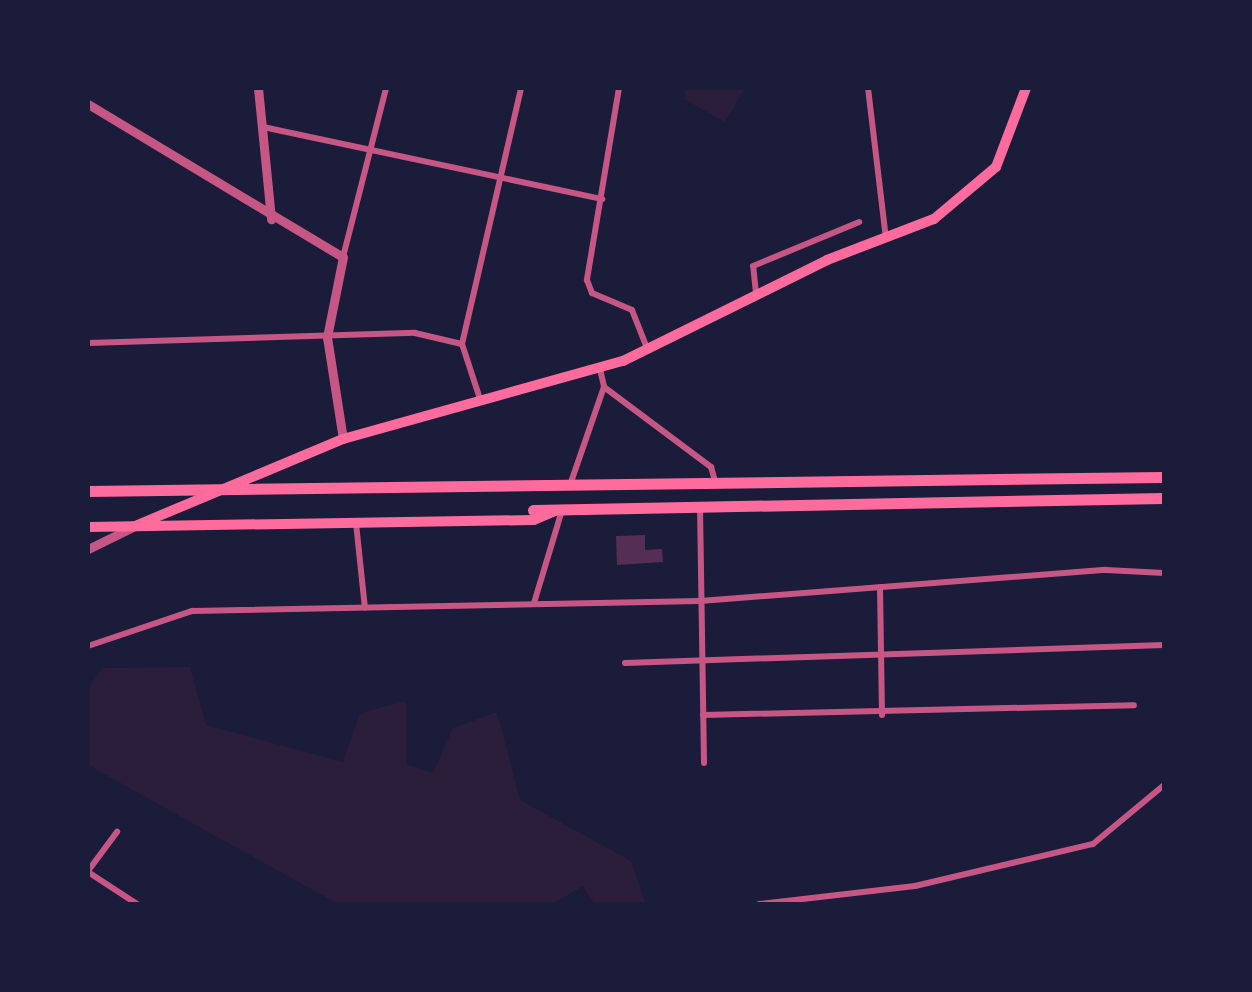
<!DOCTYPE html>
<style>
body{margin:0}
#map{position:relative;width:1252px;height:992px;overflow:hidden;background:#1b1b3a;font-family:Jost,sans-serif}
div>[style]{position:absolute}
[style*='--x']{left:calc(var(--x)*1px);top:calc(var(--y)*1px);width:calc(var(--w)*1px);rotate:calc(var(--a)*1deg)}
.green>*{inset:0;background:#2a1e3b}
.building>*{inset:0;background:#542f53}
.minor>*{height:6px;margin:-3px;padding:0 3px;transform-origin:3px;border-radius:3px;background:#c65784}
.tertiary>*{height:9px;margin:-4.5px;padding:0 4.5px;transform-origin:4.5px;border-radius:4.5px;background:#c65784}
.secondary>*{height:10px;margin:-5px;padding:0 5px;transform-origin:5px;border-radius:5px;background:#ff6b9d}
.trunk>*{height:11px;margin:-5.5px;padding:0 5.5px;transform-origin:5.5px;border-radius:5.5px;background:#ff6b9d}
span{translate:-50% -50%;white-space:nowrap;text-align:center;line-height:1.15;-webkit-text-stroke:10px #1b1b3a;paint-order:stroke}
.frame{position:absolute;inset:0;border:90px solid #1b1b3a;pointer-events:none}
</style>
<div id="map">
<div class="green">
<div style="clip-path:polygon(686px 88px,745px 88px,725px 122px,684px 99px)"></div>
<div style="clip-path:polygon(190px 667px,206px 725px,343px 762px,360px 713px,406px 701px,406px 764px,433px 773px,453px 728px,497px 712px,520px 800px,631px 861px,646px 904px,595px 904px,583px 886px,552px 904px,338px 904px,88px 765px,88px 689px,102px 668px)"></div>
</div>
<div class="building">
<div style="clip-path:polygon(645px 535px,645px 550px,662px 549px,663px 562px,617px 565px,616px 536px)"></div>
</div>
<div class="minor">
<div style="--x:619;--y:88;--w:195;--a:99.5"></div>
<div style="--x:587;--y:280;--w:14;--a:69"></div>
<div style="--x:592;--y:293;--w:43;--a:23"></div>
<div style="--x:632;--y:310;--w:41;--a:68.5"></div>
<div style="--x:868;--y:88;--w:151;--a:83.2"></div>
<div style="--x:263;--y:127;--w:347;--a:12"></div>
<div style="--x:343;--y:257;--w:174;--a:-75.7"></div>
<div style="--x:756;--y:293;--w:27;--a:-96"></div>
<div style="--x:753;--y:266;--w:115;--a:-22.5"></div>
<div style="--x:88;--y:343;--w:327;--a:-1.8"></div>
<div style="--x:415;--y:333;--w:48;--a:13.2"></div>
<div style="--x:600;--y:369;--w:18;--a:77"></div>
<div style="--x:604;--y:387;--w:134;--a:36.8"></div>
<div style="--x:711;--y:467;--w:15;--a:74"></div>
<div style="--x:480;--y:399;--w:58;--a:-108.1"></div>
<div style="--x:462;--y:344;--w:263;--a:-77"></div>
<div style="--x:570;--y:485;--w:104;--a:-70.9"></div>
<div style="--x:700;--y:507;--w:256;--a:89.1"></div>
<div style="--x:356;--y:523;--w:85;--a:84"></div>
<div style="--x:880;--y:587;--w:128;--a:89.1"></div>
<div style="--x:534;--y:603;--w:97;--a:-73.2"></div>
<div style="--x:88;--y:646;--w:110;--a:-18.6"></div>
<div style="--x:192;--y:611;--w:508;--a:-1.13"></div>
<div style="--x:700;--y:601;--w:407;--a:-4.4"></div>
<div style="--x:1106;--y:570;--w:58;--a:3"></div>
<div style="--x:625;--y:663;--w:539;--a:-1.91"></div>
<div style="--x:703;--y:715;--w:431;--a:-1.3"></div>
<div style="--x:88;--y:871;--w:49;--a:-53.4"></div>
<div style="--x:88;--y:872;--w:59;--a:33.1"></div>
<div style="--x:759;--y:904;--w:157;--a:-6.6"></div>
<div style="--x:915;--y:886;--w:183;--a:-13.3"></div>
<div style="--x:1093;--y:844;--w:92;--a:-39.7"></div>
</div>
<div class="tertiary">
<div style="--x:258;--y:88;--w:132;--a:84.3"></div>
<div style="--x:88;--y:104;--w:297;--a:31"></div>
<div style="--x:343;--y:257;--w:82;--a:101.3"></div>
<div style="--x:327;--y:337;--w:103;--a:81.1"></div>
<div style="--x:88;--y:549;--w:50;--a:-26.1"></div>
</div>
<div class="secondary">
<div style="--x:135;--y:526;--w:225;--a:-22.7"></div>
<div style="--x:343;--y:439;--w:291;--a:-15.6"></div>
<div style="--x:623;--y:361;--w:228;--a:-26.3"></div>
<div style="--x:827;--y:260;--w:115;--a:-21"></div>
<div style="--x:934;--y:219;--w:81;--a:-40"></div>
<div style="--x:996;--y:167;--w:85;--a:-69.2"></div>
<div style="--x:88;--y:527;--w:446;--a:-0.9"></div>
<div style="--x:534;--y:520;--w:25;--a:-23"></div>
</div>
<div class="trunk">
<div style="--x:88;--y:491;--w:1076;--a:-0.75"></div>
<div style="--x:533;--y:510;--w:631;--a:-1.09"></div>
</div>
<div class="frame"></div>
</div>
